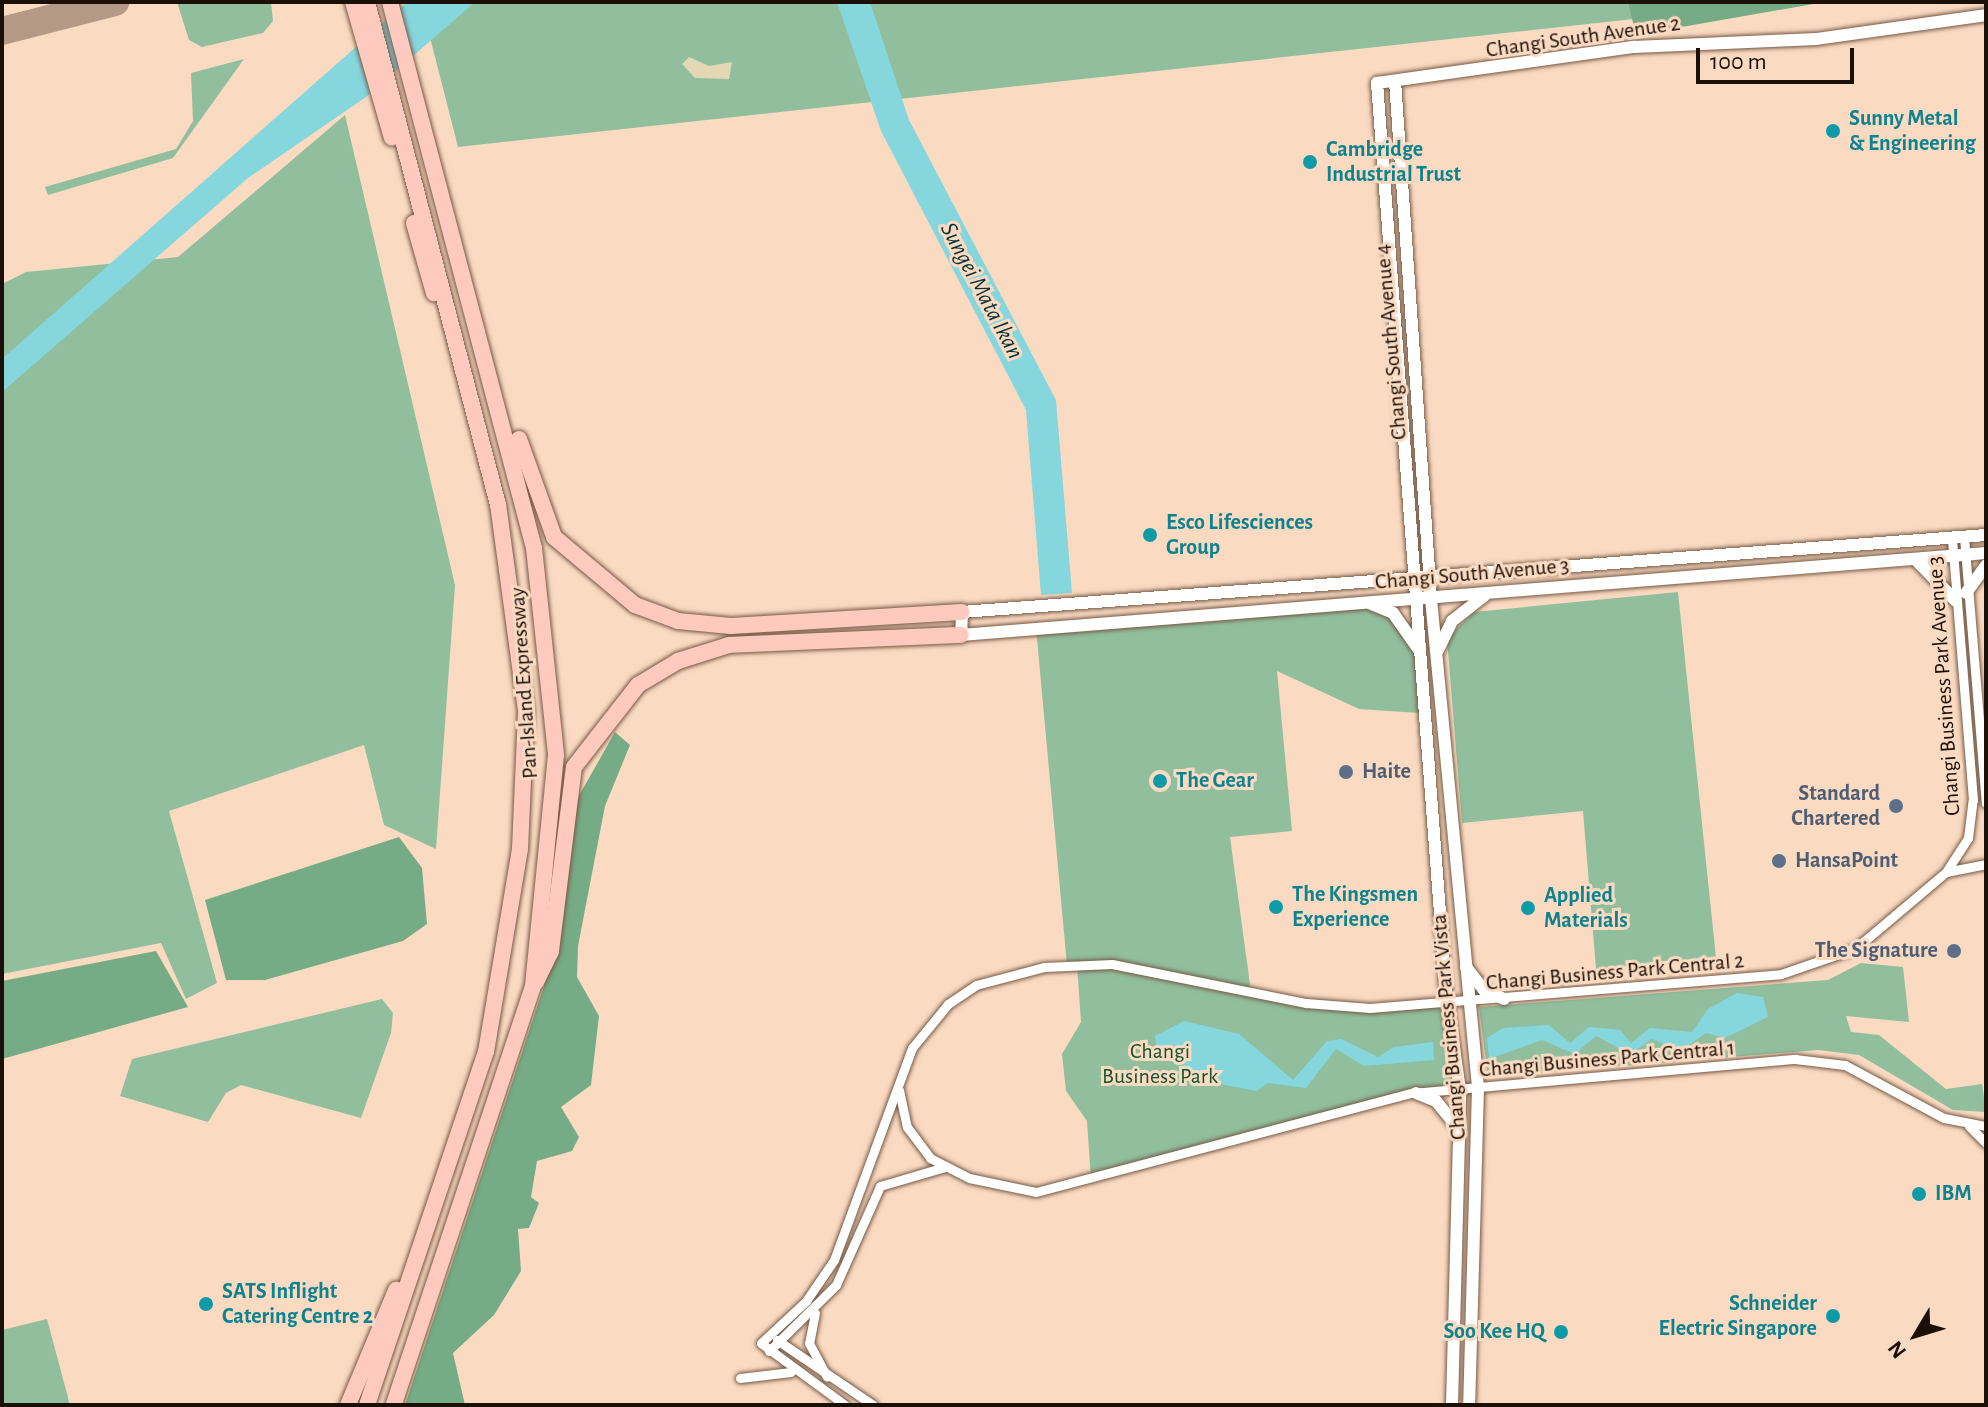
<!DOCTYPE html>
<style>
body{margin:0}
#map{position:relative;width:1988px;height:1407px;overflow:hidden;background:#fbdac2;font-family:"Alegreya Sans",sans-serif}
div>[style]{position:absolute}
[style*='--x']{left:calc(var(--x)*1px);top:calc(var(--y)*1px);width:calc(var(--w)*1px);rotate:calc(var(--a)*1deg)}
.green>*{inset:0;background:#91bf9e}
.forest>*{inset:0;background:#76ac85}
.sand>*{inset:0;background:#e2d8b3}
.water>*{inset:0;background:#85d7dd}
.taxiway>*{height:28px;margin:-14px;padding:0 14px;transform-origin:14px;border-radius:14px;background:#b39986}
.roads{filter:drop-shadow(0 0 2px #765a45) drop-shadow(0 0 2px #765a45)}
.street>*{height:9px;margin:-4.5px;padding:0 4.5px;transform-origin:4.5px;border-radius:4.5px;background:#fff}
.secondary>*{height:12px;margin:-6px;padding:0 6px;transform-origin:6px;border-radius:6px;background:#fff}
.highway>*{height:16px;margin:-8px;padding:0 8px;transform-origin:8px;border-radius:8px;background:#fec9be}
.dots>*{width:22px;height:22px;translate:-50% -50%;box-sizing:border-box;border:4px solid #fbdac2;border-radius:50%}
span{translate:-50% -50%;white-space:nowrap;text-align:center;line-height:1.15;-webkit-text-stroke:6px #fbdac2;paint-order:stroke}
.street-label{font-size:22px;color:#1b1008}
.culture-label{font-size:22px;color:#0d838f;font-weight:700}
.left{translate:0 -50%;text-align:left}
.right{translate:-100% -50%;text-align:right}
.service-label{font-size:22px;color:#4e5e75;font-weight:700}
.park-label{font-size:22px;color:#15532e}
.water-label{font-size:24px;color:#083235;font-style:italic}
.frame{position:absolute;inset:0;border:4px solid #1b1008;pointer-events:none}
.north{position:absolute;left:1876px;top:1295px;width:80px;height:80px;-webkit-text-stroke:6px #fbdac2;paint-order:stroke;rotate:232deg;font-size:22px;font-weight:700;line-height:32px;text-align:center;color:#1b1008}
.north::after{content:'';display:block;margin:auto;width:28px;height:36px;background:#1b1008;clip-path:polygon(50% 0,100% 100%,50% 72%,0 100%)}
.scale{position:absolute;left:1696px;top:48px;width:158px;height:36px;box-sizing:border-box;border:4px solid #1b1008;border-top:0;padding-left:10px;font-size:24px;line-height:28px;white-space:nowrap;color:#1b1008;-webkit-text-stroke:6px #fbdac2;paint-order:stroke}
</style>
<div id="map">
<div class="green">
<div style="clip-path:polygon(177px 2px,271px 2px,273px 21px,263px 33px,202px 47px,189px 40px)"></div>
<div style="clip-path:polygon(421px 2px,1790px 2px,458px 147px)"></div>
<div style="clip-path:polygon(244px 59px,173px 158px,48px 195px,45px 187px,176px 149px,193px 121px,191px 73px)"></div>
<div style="clip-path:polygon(345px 115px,455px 585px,436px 849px,384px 825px,364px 745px,169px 811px,217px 983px,186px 999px,161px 943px,2px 974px,2px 284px,26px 272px,178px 257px)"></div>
<div style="clip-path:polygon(1678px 592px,1716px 958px,1596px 969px,1583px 811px,1462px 823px,1447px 638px,1474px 612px)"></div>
<div style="clip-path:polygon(1379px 606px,1420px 653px,1419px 713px,1359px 709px,1277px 671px,1292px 831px,1230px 837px,1251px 992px,1337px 1006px,1448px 1005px,1458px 1089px,1412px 1093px,1091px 1180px,1087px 1121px,1066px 1091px,1062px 1054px,1081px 1022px,1077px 965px,1067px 965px,1036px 628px)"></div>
<div style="clip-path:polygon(1861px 963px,1903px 967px,1909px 1022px,1846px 1016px,1851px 1032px,1879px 1035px,1946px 1089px,1982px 1084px,1986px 1112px,1953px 1110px,1859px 1055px,1818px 1050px,1488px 1077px,1479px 1007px,1828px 980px)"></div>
<div style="clip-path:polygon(382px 999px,393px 1013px,391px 1033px,361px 1118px,241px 1085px,226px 1093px,208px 1122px,120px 1096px,132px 1059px)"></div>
<div style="clip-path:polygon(47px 1319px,70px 1405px,2px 1405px,2px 1330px)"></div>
</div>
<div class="forest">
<div style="clip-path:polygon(1628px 2px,1825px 2px,1636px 35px)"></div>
<div style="clip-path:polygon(615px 732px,630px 745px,605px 806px,578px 946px,577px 977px,599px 1016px,591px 1085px,561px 1107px,579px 1137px,572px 1151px,537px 1161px,531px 1197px,539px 1203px,529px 1228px,518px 1229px,521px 1271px,494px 1315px,453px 1353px,465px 1405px,405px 1405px,556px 950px,572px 808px)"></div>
<div style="clip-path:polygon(399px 837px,422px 868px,427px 924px,403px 941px,265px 980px,226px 980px,205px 900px)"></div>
<div style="clip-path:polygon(156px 951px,188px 1007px,2px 1059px,2px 981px)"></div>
</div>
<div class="sand">
<div style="clip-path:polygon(689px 57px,709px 66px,732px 62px,729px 79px,695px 78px,682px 64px)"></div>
</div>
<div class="water">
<div style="clip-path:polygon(407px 2px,475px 2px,366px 97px,248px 178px,2px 392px,2px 359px)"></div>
<div style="clip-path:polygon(837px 2px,870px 2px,909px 120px,1056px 400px,1072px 593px,1041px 595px,1026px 410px,881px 131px)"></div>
<div style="clip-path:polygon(1737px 993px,1763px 997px,1768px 1017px,1725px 1038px,1706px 1033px,1680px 1051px,1652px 1039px,1630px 1054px,1596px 1036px,1575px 1054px,1542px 1040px,1489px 1059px,1487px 1038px,1503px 1028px,1549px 1025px,1570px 1043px,1589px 1027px,1620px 1030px,1631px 1043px,1650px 1028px,1692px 1032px,1708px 1009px)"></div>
<div style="clip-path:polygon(1184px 1021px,1239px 1034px,1293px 1080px,1327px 1041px,1341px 1039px,1378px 1057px,1394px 1047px,1433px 1042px,1434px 1060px,1364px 1066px,1336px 1049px,1306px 1088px,1268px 1083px,1257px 1091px,1183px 1077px,1187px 1067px,1158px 1057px,1155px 1036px)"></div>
</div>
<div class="taxiway">
<div style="--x:2;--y:31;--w:117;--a:-14.4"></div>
</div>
<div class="roads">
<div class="street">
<div style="--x:1964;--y:537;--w:267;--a:85.3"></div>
<div style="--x:1946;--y:872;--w:40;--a:-57.1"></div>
<div style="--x:1968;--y:838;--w:38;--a:-83"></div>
<div style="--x:1973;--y:800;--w:263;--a:-94.6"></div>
<div style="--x:899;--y:1090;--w:38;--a:78"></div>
<div style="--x:907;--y:1127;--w:39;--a:53"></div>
<div style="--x:930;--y:1158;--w:44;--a:27.1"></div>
<div style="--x:969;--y:1178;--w:68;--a:11.8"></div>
<div style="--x:1036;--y:1192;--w:389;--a:-14.8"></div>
<div style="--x:1412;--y:1093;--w:385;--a:-5.1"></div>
<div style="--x:1795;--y:1059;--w:50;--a:6.8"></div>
<div style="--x:1845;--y:1065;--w:112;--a:28.2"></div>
<div style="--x:1944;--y:1118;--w:43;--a:10.8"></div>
<div style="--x:1969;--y:1126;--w:24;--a:45"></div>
<div style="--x:815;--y:1313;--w:31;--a:101"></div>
<div style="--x:809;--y:1343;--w:38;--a:62"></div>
<div style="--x:777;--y:1340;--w:116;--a:34.1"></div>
<div style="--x:769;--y:1351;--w:94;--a:-44.6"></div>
<div style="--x:836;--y:1285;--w:108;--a:-66"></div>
<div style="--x:880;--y:1186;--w:68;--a:-16.3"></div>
<div style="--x:740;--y:1378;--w:51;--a:-6.7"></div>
<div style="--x:845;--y:1405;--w:104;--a:-143.6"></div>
<div style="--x:761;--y:1343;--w:62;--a:-43"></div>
<div style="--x:806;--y:1301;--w:50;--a:-55.7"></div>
<div style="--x:834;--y:1260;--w:226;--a:-69.8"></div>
<div style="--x:912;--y:1048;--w:57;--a:-50.7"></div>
<div style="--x:948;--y:1004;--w:34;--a:-34"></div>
<div style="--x:976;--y:985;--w:70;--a:-14.8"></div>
<div style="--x:1044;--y:967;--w:68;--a:-2.5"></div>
<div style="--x:1112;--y:964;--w:198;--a:11.4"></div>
<div style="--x:1306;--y:1003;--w:64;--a:4.5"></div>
<div style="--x:1370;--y:1008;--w:412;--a:-4.7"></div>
<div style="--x:1781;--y:974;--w:79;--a:-19.1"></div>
<div style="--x:1856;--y:948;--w:118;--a:-40.2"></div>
<div style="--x:1946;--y:872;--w:41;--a:-11.3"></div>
</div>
<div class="secondary">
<div style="--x:1395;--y:81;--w:519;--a:86.02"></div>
<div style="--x:1431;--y:599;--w:491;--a:84.5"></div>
<div style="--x:1478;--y:1088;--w:317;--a:91.6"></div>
<div style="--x:1986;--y:535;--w:1027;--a:175.7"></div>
<div style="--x:962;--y:612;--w:23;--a:92"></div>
<div style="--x:961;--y:635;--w:1028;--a:-4.57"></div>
<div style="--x:1915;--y:559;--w:59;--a:45.7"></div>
<div style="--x:1966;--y:593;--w:34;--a:-54"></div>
<div style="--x:1371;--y:604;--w:24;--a:22"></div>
<div style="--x:1393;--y:613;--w:45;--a:54.9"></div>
<div style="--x:1438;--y:650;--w:32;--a:-64"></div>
<div style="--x:1452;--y:621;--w:41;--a:-38"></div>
<div style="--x:1466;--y:967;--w:29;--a:52"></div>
<div style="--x:1484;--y:990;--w:22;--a:24"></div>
<div style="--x:1416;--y:1093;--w:22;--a:22"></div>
<div style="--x:1436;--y:1101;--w:38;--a:51"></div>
<div style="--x:1452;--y:1405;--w:315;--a:-88.5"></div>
<div style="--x:1460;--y:1090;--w:99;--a:-98.1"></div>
<div style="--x:1446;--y:992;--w:912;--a:-94.34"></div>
<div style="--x:1377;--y:83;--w:260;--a:-8"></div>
<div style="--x:1634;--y:47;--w:182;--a:-2.5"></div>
<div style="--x:1816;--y:39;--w:172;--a:-8"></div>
</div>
<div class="highway">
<div style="--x:353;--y:2;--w:141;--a:74"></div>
<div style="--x:390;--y:2;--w:565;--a:75.23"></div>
<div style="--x:534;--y:548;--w:208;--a:83.9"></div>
<div style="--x:556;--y:755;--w:232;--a:95.7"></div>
<div style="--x:533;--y:986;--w:441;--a:108.4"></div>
<div style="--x:414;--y:223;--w:73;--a:74.1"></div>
<div style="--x:519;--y:439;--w:104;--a:70.3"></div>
<div style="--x:554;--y:537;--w:106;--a:40"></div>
<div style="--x:635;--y:605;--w:46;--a:20.4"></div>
<div style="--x:678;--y:621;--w:53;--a:5.4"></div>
<div style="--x:731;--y:626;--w:231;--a:-3.5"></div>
<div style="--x:536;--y:982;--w:34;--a:-64"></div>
<div style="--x:551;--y:951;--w:185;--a:-82.9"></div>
<div style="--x:574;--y:767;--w:104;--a:-52"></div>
<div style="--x:638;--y:685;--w:47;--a:-31"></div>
<div style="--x:678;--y:661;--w:53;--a:-17.4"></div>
<div style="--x:729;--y:645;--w:232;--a:-2.5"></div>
<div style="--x:348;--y:1405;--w:125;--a:-67.3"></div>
<div style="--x:367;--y:1405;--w:373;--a:-71.4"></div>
<div style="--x:486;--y:1052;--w:206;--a:-80.5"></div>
<div style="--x:520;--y:849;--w:138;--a:-87.5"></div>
<div style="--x:526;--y:711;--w:208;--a:-97.7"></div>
<div style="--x:498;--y:505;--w:520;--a:-104.6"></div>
</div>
</div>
<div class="dots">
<div style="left:1833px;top:131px;background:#0f9aa8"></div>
<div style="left:1310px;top:162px;background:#0f9aa8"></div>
<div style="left:1150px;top:535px;background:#0f9aa8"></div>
<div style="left:1346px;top:772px;background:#5c6f8a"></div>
<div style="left:1160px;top:781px;background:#0f9aa8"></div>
<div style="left:1896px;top:806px;background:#5c6f8a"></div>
<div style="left:1779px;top:861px;background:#5c6f8a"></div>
<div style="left:1276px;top:907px;background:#0f9aa8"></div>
<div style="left:1528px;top:908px;background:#0f9aa8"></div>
<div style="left:1954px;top:951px;background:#5c6f8a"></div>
<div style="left:1919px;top:1194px;background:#0f9aa8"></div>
<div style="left:206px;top:1304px;background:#0f9aa8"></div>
<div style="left:1833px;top:1316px;background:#0f9aa8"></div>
<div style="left:1561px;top:1332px;background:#0f9aa8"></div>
</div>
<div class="street-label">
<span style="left:1583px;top:37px;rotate:-8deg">Changi South Avenue 2</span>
<span style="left:1391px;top:342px;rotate:-95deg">Changi South Avenue 4</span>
<span style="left:1472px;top:574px;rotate:-5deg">Changi South Avenue 3</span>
<span style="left:524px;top:683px;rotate:-94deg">Pan-Island Expressway</span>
<span style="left:1944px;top:686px;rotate:-94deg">Changi Business Park Avenue 3</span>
<span style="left:1615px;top:972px;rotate:-5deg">Changi Business Park Central 2</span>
<span style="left:1449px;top:1027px;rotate:-95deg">Changi Business Park Vista</span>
<span style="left:1607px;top:1059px;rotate:-5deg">Changi Business Park Central 1</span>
</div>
<div class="culture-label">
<span class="left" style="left:1849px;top:131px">Sunny Metal<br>&amp; Engineering</span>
<span class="left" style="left:1326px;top:162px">Cambridge<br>Industrial Trust</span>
<span class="left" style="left:1166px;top:535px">Esco Lifesciences<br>Group</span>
<span class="left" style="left:1176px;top:781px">The Gear</span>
<span class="left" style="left:1292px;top:907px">The Kingsmen<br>Experience</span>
<span class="left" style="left:1544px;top:908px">Applied<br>Materials</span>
<span class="left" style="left:1935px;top:1194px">IBM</span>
<span class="left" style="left:222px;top:1304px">SATS Inflight<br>Catering Centre 2</span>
<span class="right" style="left:1817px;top:1316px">Schneider<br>Electric Singapore</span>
<span class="right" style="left:1545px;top:1332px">Soo Kee HQ</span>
</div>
<div class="service-label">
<span class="left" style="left:1362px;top:772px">Haite</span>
<span class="right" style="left:1880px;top:806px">Standard<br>Chartered</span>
<span class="left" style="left:1795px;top:861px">HansaPoint</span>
<span class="right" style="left:1938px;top:951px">The Signature</span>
</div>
<div class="park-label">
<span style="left:1160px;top:1064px">Changi<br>Business Park</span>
</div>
<div class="water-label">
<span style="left:981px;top:291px;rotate:62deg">Sungei Mata Ikan</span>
</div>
<div class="frame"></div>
<div class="north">N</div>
<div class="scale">100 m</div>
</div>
